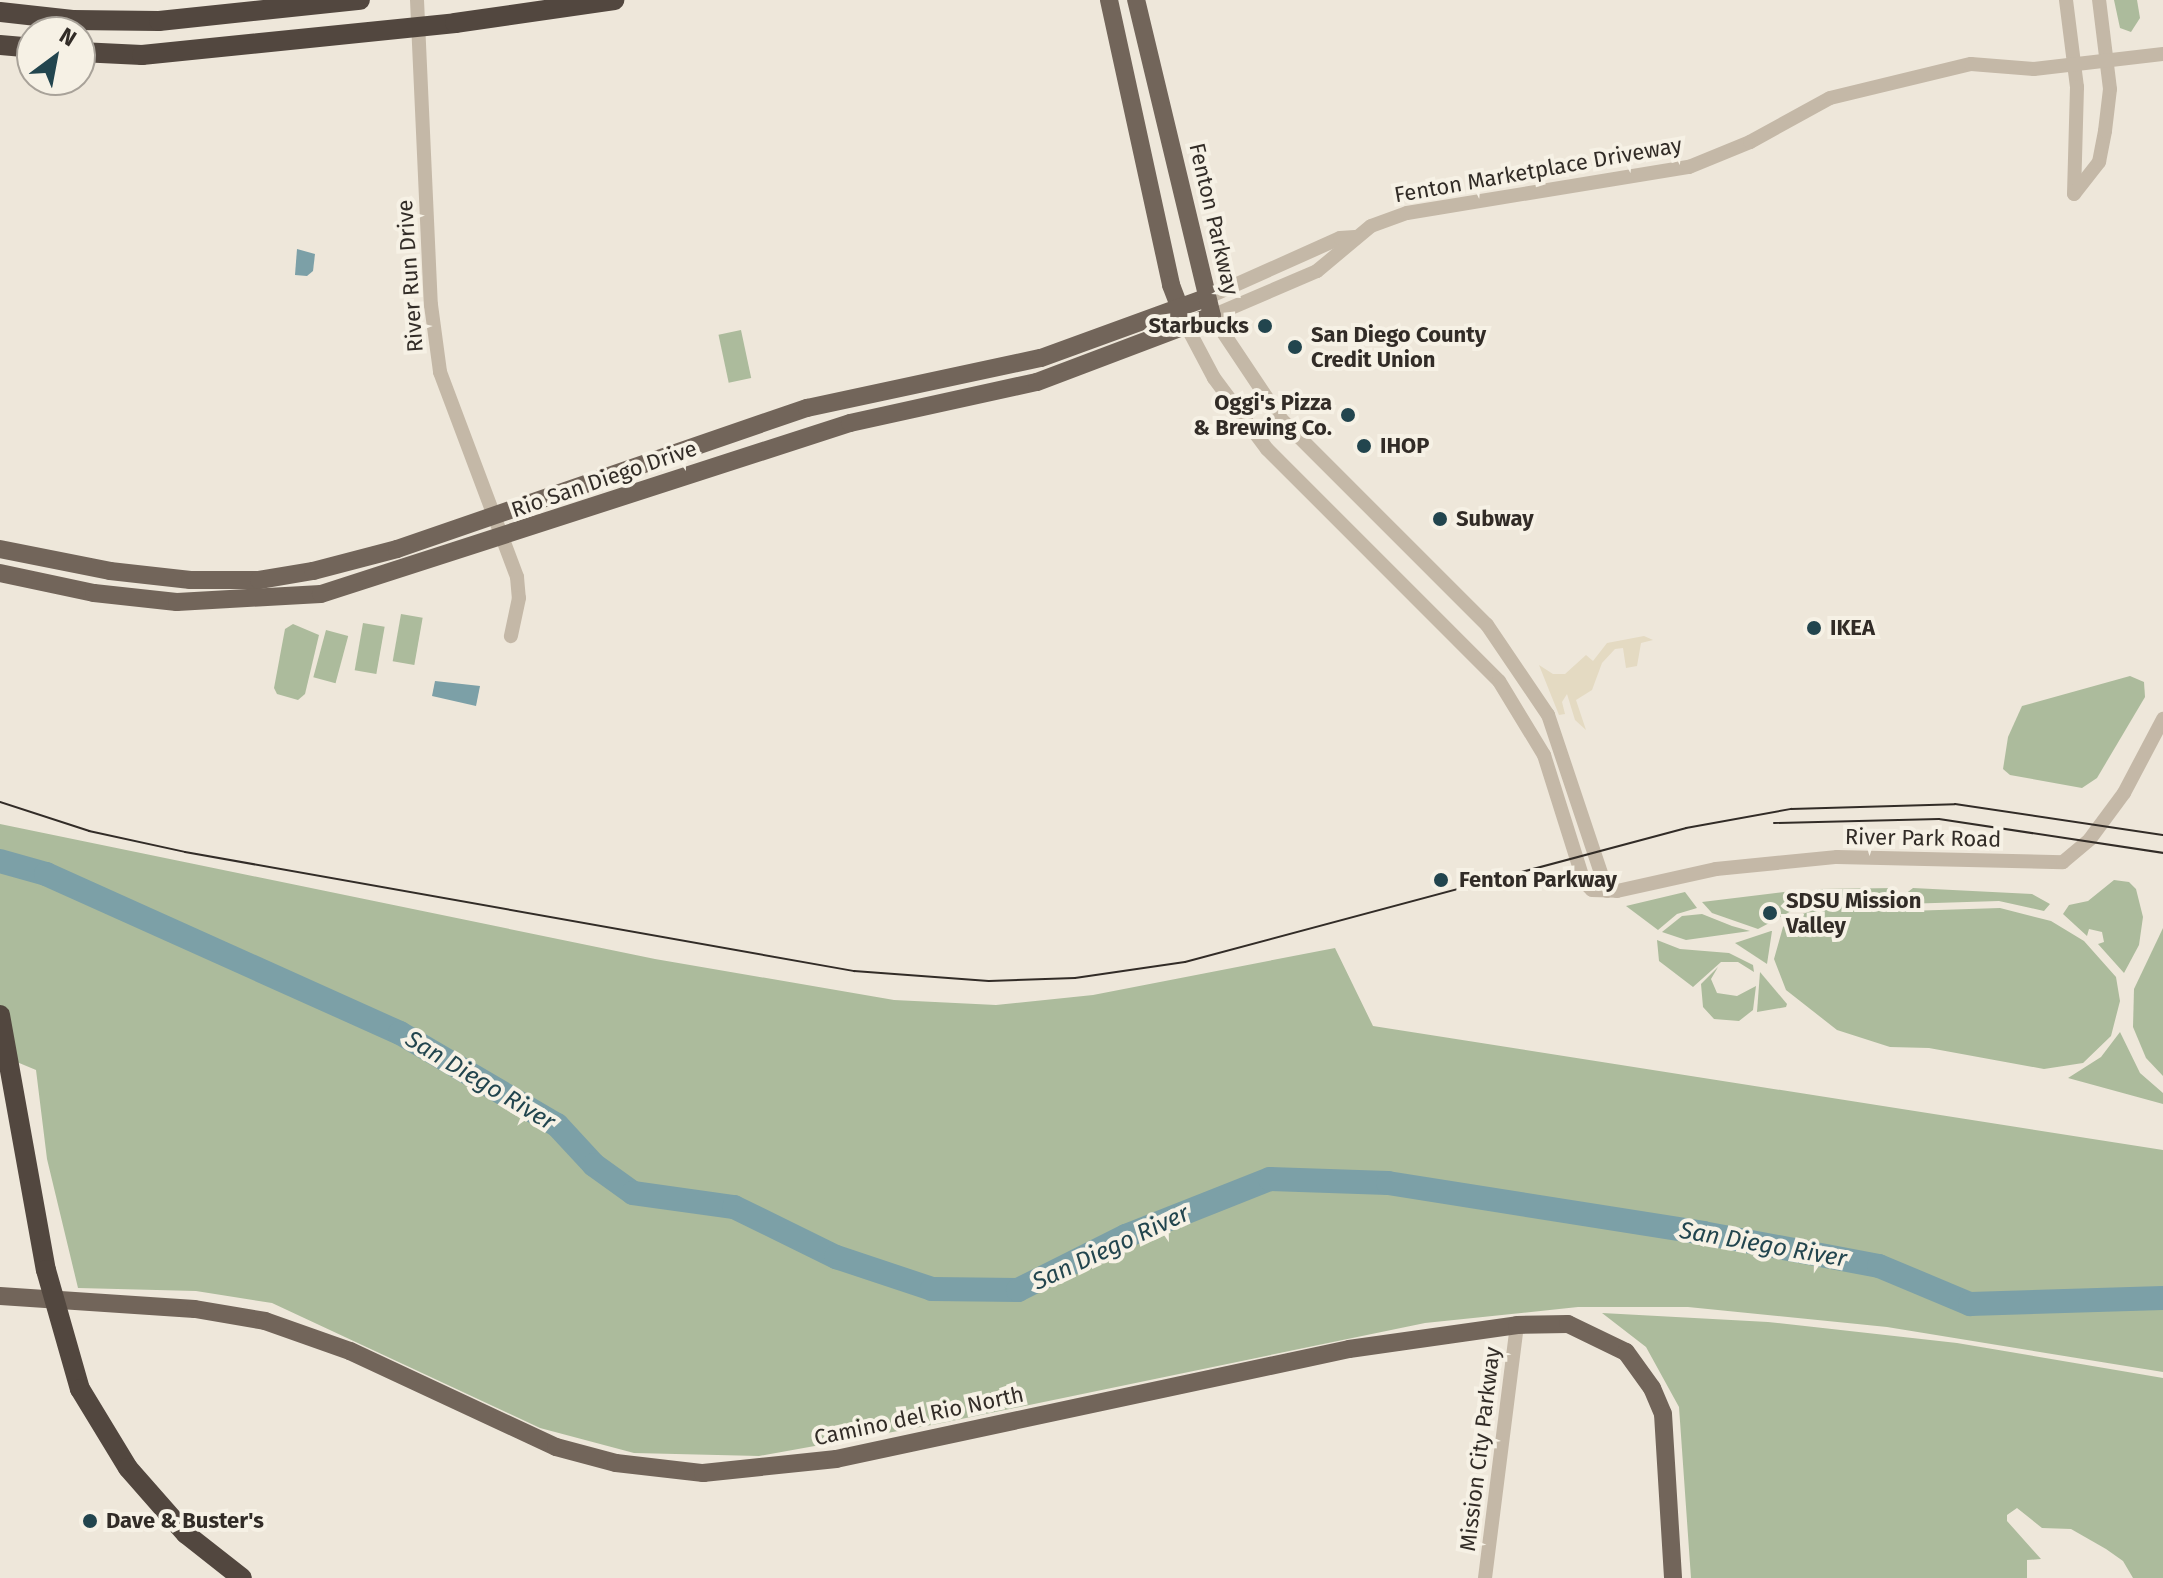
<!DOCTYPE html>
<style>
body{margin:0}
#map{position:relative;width:2163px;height:1578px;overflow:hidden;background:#eee7da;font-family:"Fira Sans",sans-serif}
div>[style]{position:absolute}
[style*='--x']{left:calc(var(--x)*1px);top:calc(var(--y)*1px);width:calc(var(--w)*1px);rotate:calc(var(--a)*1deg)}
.green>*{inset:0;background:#acbb9c;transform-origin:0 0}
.plaza>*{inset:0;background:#e4dac2}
.water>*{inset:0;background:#7ca0a7}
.river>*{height:24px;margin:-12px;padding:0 12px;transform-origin:12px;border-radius:12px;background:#7ca0a7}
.minor>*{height:14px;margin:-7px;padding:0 7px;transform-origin:7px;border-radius:7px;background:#c4b8a7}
.major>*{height:18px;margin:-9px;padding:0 9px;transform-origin:9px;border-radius:9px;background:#72655a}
.highway>*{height:20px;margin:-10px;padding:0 10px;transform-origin:10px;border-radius:10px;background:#52473f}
.tram>*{height:2px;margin:-1px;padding:0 1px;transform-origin:1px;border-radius:1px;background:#322c27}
.highway-bridge>*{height:20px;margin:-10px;padding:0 10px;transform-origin:10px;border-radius:10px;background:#52473f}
.dots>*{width:22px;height:22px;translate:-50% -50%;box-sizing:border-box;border:4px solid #f6f1e5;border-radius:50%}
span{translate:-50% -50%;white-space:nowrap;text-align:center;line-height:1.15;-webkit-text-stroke:8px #f6f1e5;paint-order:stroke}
.street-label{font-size:22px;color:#322c27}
.poi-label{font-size:22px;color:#322c27;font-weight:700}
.right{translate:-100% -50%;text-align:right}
.left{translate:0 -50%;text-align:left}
.water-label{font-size:24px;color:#22454e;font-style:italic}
.north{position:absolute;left:16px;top:16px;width:80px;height:80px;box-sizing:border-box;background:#f6f1e5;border:2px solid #a8a299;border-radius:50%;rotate:32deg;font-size:22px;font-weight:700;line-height:32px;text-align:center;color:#322c27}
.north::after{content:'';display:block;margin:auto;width:28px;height:36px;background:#22454e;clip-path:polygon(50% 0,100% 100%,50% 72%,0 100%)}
</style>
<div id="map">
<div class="green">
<div style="clip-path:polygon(2114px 0,2137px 0,2140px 18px,2131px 32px,2120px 28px)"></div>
<div style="left:741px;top:330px;width:49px;height:23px;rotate:78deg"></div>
<div style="left:401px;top:614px;width:22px;height:48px;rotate:10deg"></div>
<div style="left:363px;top:623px;width:22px;height:48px;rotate:10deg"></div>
<div style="clip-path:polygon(293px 624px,319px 635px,305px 694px,298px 700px,277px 694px,274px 688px,285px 629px)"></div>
<div style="left:326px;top:630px;width:23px;height:49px;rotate:15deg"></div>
<div style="clip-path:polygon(2130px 676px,2144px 682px,2145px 697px,2097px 778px,2082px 788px,2010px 775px,2003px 769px,2008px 737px,2022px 706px)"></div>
<div style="clip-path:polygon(0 824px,655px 959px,894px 1000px,996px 1005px,1093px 995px,1335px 948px,1373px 1026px,2163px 1150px,2163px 1372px,1887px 1327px,1688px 1307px,1578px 1307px,1425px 1323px,937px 1424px,759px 1456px,634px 1453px,540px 1428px,272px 1303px,196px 1291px,78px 1288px,47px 1159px,36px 1070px,0 1055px)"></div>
<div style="clip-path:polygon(2114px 880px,2129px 882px,2136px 889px,2143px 917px,2139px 945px,2124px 973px,2098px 944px,2104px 942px,2102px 932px,2089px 929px,2087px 936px,2063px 914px,2069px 905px,2088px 901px)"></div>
<div style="clip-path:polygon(1897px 888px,1888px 899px,1810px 897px,1818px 889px)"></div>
<div style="clip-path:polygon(1913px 888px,2032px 894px,2050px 904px,2044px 911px,1999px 901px,1903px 904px,1900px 898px)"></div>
<div style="clip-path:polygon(1800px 890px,1804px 897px,1797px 908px,1758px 929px,1712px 913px,1702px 902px)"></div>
<div style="clip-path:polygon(1685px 892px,1697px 908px,1677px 914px,1658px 930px,1626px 906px)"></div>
<div style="clip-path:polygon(1834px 903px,1908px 911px,2000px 908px,2051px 921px,2084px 941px,2116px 977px,2120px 1001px,2111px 1036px,2083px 1063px,2044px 1069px,1929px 1048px,1890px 1047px,1837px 1030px,1786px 990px,1774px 959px,1783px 927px,1794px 917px)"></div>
<div style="clip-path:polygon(1702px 914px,1732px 926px,1750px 931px,1686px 940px,1662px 932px,1682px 916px)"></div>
<div style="clip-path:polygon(2163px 928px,2163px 1076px,2146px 1058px,2133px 1027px,2134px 989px)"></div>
<div style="clip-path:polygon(1772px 931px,1767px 964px,1735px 943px,1771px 931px)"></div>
<div style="clip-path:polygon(1657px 940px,1680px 949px,1729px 953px,1753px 965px,1754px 972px,1738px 962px,1721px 962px,1693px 987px,1659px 961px)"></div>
<div style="clip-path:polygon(1718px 967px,1711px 979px,1717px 993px,1737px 996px,1756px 986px,1753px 1010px,1739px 1021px,1714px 1019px,1703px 1007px,1701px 984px)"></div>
<div style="clip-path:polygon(1760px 972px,1787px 1004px,1786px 1007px,1757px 1012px)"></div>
<div style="clip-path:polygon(2120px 1032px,2140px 1073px,2163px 1093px,2163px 1104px,2068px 1078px,2101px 1057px)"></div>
<div style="clip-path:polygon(1602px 1313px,1768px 1322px,1957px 1343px,2163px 1378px,2163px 1578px,2133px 1578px,2123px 1561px,2106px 1549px,2071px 1529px,2042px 1528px,2017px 1508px,2007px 1515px,2007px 1521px,2041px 1559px,2027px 1560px,2027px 1578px,1691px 1578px,1679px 1407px,1646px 1347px)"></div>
</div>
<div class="plaza">
<div style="clip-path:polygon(1644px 636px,1653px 640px,1641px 643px,1637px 666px,1626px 668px,1623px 648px,1615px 649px,1602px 663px,1592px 690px,1576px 700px,1586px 730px,1575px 720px,1567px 694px,1562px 702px,1565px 714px,1559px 715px,1539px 665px,1553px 674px,1565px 674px,1586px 655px,1593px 661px,1607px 643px)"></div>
</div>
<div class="water">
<div style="clip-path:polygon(297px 249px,315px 254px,313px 271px,307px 276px,295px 275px)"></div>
<div style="clip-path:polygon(435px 681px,480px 686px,476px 706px,432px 696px)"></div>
</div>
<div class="river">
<div style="--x:0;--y:861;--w:48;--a:15.8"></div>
<div style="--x:46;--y:874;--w:388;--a:24.2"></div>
<div style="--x:400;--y:1033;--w:182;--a:30.4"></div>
<div style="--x:557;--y:1125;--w:54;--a:47.2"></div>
<div style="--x:594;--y:1165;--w:48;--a:35.7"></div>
<div style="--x:633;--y:1193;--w:102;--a:7.9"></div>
<div style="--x:734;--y:1207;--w:114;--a:26.1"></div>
<div style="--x:836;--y:1257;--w:101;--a:18.4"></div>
<div style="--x:932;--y:1289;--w:86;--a:0.7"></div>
<div style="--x:1018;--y:1290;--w:121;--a:-26.6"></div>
<div style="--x:1126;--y:1236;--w:155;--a:-21.6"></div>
<div style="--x:1270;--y:1179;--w:118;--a:1.9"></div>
<div style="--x:1388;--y:1183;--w:319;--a:9"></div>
<div style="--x:1703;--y:1233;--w:179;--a:10.6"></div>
<div style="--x:1879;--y:1266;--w:99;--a:22.7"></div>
<div style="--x:1970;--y:1304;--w:193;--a:-1.8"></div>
</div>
<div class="minor">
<div style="--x:417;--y:0;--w:305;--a:87.4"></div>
<div style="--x:431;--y:305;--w:68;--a:82.3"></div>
<div style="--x:440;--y:372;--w:219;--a:69.4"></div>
<div style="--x:517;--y:577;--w:21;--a:85"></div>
<div style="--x:519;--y:598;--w:39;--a:102"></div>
<div style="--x:2066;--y:0;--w:88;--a:82.8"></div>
<div style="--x:2077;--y:87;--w:107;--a:91.6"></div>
<div style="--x:2074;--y:194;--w:41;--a:-52"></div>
<div style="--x:2099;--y:162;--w:32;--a:-79"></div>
<div style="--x:2105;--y:131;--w:42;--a:-83.2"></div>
<div style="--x:2110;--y:89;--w:90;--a:-97"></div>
<div style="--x:1206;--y:298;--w:147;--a:-24.1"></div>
<div style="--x:1340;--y:238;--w:15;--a:-4"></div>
<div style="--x:1186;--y:325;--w:60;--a:62.2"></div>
<div style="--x:1214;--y:378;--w:89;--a:53.3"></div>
<div style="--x:1267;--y:449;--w:328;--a:45"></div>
<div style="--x:1499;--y:681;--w:87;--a:58.7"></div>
<div style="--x:1544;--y:755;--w:133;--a:72.5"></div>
<div style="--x:1584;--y:882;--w:11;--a:45"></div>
<div style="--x:1592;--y:890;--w:25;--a:2"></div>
<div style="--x:1617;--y:891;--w:101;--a:-12.5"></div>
<div style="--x:1716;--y:869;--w:122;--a:-5.7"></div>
<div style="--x:1837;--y:857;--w:226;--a:1.3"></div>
<div style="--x:2063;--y:862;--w:35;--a:-40"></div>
<div style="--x:2090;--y:839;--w:57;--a:-53.5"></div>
<div style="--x:2124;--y:793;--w:84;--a:-62.2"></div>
<div style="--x:1607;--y:891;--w:186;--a:-108.5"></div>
<div style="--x:1548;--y:715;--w:109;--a:-124.1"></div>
<div style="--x:1487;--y:625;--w:291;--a:-135"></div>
<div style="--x:1281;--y:419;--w:124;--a:-123.8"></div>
<div style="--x:1212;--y:316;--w:114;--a:-23.2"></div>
<div style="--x:1317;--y:271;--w:70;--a:-39.8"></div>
<div style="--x:1371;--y:226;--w:38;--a:-20"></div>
<div style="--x:1407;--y:213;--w:286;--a:-9.3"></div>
<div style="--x:1689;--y:167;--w:66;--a:-22.3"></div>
<div style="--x:1750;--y:142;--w:91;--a:-28.8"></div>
<div style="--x:1830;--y:98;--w:145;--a:-13.6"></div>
<div style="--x:1971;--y:64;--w:63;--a:4.5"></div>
<div style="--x:2034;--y:69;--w:130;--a:-6.6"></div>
<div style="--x:1485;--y:1578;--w:255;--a:-82.8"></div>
</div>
<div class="major">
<div style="--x:1109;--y:0;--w:292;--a:77.7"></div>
<div style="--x:1171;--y:285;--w:36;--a:69"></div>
<div style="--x:0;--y:549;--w:112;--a:11.3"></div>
<div style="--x:110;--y:571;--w:81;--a:6.4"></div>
<div style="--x:190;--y:580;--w:69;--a:0"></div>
<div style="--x:259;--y:580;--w:55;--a:-9.5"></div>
<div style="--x:313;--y:571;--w:87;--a:-14.7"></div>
<div style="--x:397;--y:549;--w:434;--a:-19"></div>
<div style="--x:807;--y:408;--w:239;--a:-12.1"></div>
<div style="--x:1041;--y:358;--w:176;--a:-20"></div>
<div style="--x:0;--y:573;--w:96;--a:12"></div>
<div style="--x:94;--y:593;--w:83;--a:6.2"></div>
<div style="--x:177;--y:602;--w:144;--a:-3.2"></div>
<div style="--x:321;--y:594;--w:556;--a:-17.91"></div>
<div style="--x:850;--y:423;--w:191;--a:-12.4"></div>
<div style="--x:1037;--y:382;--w:187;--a:-20.7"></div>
<div style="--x:1212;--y:316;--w:325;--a:-103.5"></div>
<div style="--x:0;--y:1296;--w:195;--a:3.8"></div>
<div style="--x:195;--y:1309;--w:71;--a:9.7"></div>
<div style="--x:265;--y:1321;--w:90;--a:19.4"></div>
<div style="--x:350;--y:1351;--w:227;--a:25"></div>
<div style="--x:556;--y:1447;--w:62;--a:14.9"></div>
<div style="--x:616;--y:1463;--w:88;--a:6.6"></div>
<div style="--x:703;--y:1473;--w:134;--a:-6"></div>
<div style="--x:836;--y:1459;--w:525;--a:-12.1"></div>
<div style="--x:1349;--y:1349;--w:170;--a:-8.1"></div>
<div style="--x:1517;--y:1325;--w:51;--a:-1.1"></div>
<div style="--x:1568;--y:1324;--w:64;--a:25.8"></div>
<div style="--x:1626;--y:1352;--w:44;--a:54.2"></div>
<div style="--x:1652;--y:1388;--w:28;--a:67"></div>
<div style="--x:1663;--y:1414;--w:164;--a:86.5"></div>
</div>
<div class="highway">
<div style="--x:0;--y:12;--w:73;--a:6.3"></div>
<div style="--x:73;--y:20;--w:86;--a:0.7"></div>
<div style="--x:159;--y:21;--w:202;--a:-6"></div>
<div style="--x:0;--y:45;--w:32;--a:5"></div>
<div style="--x:80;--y:52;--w:62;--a:2.8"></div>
<div style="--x:142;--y:55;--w:315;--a:-5.8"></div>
<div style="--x:455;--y:23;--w:161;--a:-8.2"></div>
</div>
<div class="tram">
<div style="--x:0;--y:802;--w:94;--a:18"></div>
<div style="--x:89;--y:831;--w:98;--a:12.3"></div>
<div style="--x:185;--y:852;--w:680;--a:10.09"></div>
<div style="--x:854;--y:971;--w:135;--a:4.2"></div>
<div style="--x:989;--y:981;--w:86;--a:-2"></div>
<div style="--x:1075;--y:978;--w:111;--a:-8.3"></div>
<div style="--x:1185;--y:962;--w:519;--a:-14.97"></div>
<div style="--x:1686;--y:828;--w:107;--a:-10.3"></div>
<div style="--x:1791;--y:809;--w:164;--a:-1.7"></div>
<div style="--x:1955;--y:804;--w:210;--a:8.5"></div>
<div style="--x:1774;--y:823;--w:165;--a:-1.4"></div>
<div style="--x:1939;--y:819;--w:227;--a:8.6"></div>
</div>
<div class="highway-bridge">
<div style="--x:0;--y:1015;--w:259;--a:79.8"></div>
<div style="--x:46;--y:1270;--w:124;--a:74.1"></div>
<div style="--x:80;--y:1389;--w:92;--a:58.7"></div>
<div style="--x:128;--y:1468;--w:88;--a:48.7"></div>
<div style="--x:186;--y:1534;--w:71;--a:38.2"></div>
</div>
<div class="dots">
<div style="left:1265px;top:326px;background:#22454e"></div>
<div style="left:1295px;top:347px;background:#22454e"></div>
<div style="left:1348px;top:415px;background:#22454e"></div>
<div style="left:1364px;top:446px;background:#22454e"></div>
<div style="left:1440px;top:519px;background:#22454e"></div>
<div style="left:1814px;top:628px;background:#22454e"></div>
<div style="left:1441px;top:880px;background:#22454e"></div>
<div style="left:1770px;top:913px;background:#22454e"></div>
<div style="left:90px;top:1521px;background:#22454e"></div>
</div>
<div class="street-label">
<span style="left:1538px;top:170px;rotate:-10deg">Fenton Marketplace Driveway</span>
<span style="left:1214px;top:219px;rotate:77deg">Fenton Parkway</span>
<span style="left:410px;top:276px;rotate:-94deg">River Run Drive</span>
<span style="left:604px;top:479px;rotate:-19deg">Rio San Diego Drive</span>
<span style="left:1923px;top:838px;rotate:1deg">River Park Road</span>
<span style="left:919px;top:1416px;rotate:-12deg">Camino del Rio North</span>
<span style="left:1480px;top:1449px;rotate:-83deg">Mission City Parkway</span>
</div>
<div class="poi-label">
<span class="right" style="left:1249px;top:326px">Starbucks</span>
<span class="left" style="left:1311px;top:347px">San Diego County<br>Credit Union</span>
<span class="right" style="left:1332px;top:415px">Oggi's Pizza<br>&amp; Brewing Co.</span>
<span class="left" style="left:1380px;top:446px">IHOP</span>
<span class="left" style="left:1456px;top:519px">Subway</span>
<span class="left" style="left:1830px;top:628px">IKEA</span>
<span class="left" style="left:1459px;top:880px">Fenton Parkway</span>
<span class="left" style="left:1786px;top:913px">SDSU Mission<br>Valley</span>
<span class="left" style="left:106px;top:1521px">Dave &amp; Buster's</span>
</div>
<div class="water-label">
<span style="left:480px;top:1081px;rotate:31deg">San Diego River</span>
<span style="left:1763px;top:1245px;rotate:10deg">San Diego River</span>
<span style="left:1111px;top:1248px;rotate:-25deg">San Diego River</span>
</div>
<div class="north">N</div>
</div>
